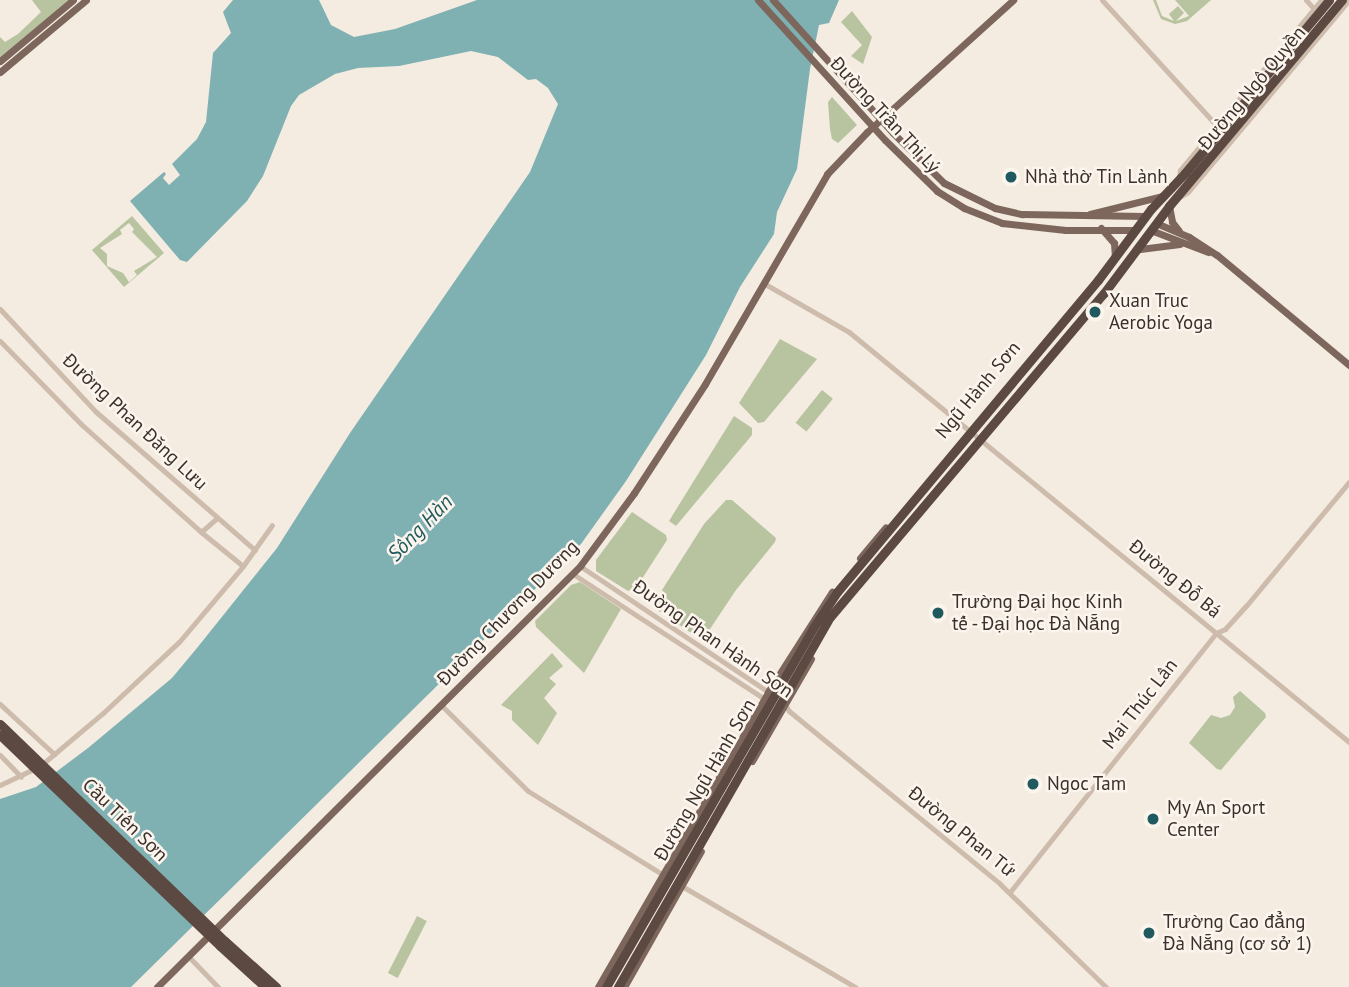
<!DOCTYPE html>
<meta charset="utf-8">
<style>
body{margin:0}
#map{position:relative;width:1349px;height:987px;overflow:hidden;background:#f4ebe1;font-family:"PT Sans",sans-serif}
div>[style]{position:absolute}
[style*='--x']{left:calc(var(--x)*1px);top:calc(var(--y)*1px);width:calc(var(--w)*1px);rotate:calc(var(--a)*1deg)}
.green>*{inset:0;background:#b8c4a0;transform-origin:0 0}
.water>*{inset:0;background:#7fb0b2}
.minor>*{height:5px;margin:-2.5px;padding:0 2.5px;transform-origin:2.5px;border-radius:2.5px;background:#cdbbac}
.major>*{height:7px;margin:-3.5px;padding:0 3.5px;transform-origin:3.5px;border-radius:3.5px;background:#7d675c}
.highway>*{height:9px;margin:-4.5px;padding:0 4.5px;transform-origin:4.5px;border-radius:4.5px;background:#5c4a42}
.major-bridge>*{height:7px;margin:-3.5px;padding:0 3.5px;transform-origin:3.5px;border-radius:3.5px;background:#7d675c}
.highway-bridge>*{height:9px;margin:-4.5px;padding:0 4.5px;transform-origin:4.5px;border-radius:4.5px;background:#5c4a42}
.dots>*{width:19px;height:19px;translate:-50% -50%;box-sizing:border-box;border:4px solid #fbf5ee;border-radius:50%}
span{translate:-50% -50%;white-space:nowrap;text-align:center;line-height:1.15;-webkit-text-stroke:5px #fbf5ee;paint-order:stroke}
.street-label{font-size:19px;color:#3b302b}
.poi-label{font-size:19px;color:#3b302b}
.left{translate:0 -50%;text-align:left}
.water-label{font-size:21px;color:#1f5a5e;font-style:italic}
</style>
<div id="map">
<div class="green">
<div style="clip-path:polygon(32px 0,69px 0,0 57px,0 37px,5px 42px,18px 34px,41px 12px)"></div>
<div style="clip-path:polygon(1153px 0,1156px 0,1162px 16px,1174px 21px,1169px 14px,1178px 6px,1184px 13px,1176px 21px,1189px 16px,1175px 0,1211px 0,1187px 21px,1175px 24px,1161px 19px)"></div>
<div style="clip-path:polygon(852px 11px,872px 37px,863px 64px,851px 56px,862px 45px,841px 22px)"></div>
<div style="clip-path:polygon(832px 97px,857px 125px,838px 143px,832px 139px,830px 129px,828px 102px)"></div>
<div style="clip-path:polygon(evenodd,132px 216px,164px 253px,124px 287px,92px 250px,132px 216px,129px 223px,134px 229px,132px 232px,157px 257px,134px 271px,137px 275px,129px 282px,123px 273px,107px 266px,107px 254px,100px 248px,122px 234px,120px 230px,129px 223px)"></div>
<div style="clip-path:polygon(780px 339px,817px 359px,764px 422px,758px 423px,739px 403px)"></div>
<div style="left:822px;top:390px;width:14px;height:42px;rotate:39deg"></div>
<div style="clip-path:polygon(734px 416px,752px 428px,752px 435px,676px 526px,669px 521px)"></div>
<div style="clip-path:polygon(726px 500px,732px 500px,776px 538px,775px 542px,736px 590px,704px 638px,700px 639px,660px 612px,654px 607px,655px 601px,704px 524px)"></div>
<div style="clip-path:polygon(632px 512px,666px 535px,667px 540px,636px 588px,628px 591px,596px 571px,596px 560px)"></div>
<div style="clip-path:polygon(580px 582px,621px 609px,584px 673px,536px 627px,535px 621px,571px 585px)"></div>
<div style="clip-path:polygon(552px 653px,563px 666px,549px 678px,556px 684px,544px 698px,557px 713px,538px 745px,512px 720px,512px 711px,501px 705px)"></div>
<div style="clip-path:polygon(1240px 691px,1265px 713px,1266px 717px,1221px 770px,1217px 769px,1189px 743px,1211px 715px,1221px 718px,1230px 715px,1235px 707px,1233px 697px)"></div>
<div style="left:417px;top:916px;width:11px;height:64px;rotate:27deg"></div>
</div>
<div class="water">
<div style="clip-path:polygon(233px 0,319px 0,331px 25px,354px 37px,395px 29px,477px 0,839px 0,829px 23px,819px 25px,810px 69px,797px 169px,777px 212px,774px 234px,740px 287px,706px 355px,626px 481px,581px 544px,131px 987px,0 987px,0 799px,36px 787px,88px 748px,172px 678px,197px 648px,277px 548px,350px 433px,530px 172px,558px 104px,548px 88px,536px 79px,528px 80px,498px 57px,471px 51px,399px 66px,358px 68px,335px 74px,299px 95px,291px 106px,263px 176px,247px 201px,187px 262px,180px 260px,130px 201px,164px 172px,166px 174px,163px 178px,169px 185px,180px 175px,172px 164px,197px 139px,206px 122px,213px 53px,231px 33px,223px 12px)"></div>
</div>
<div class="minor">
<div style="--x:1102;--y:0;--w:172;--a:47.6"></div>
<div style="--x:1306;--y:0;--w:15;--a:48"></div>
<div style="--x:1179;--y:177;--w:7;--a:-82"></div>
<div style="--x:1180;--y:170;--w:221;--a:-50.3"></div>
<div style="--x:1180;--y:197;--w:9;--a:-32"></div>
<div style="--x:1188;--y:192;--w:251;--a:-50"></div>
<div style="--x:765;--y:284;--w:97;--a:29.7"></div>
<div style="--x:849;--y:332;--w:647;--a:39.35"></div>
<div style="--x:0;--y:309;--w:139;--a:47"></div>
<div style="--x:95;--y:411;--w:212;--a:41"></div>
<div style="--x:0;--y:341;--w:116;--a:45.7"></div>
<div style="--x:81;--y:424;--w:161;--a:42"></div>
<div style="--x:201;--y:532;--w:54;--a:39"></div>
<div style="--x:201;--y:532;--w:21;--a:-41"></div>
<div style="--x:580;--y:566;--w:229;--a:33.8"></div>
<div style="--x:573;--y:574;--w:229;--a:33.1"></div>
<div style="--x:784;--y:703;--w:9;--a:58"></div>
<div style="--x:789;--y:711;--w:273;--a:39.3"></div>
<div style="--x:1000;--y:884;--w:148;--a:44.2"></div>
<div style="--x:0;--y:704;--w:74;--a:42.8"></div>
<div style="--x:441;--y:705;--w:122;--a:44.7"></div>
<div style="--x:528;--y:791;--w:161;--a:31.8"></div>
<div style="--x:0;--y:755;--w:30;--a:46"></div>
<div style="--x:0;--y:785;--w:44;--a:-25.4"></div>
<div style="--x:40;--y:766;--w:82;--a:-40.1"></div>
<div style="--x:103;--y:713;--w:104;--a:-43.1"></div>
<div style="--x:179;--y:642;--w:99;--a:-49.9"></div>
<div style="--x:243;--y:566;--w:50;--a:-54.7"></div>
<div style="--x:680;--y:885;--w:203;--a:30.2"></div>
<div style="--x:1010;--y:892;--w:331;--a:-51.5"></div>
<div style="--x:1216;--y:633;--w:10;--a:-24"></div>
<div style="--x:1225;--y:629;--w:31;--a:-48"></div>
<div style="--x:1246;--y:606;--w:161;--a:-50.3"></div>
<div style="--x:189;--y:957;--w:42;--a:46"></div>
</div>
<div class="major">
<div style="--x:0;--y:61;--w:95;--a:-39.9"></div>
<div style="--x:0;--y:72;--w:112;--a:-39.9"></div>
<div style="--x:893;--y:133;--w:71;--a:44.4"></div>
<div style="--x:944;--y:183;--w:57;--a:26.1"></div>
<div style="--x:995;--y:208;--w:28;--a:13"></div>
<div style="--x:1022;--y:214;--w:122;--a:0.9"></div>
<div style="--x:885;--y:140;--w:73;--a:44.4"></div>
<div style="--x:937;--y:191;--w:32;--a:32"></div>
<div style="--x:964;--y:208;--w:41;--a:21.5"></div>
<div style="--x:1002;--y:223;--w:64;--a:6.2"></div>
<div style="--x:1066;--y:230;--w:69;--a:0"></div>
<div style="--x:1169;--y:206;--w:16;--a:79"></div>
<div style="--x:1172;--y:222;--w:11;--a:52"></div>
<div style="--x:1090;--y:214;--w:74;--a:-14"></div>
<div style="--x:1156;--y:223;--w:36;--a:23"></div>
<div style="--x:1189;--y:237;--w:33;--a:33"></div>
<div style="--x:1217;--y:255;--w:172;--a:39.8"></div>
<div style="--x:1101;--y:228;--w:20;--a:49"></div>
<div style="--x:1114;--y:243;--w:14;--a:86"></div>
<div style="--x:1153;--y:231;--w:59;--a:20.9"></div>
<div style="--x:1140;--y:249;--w:40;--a:-7.1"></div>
<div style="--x:860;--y:558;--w:40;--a:-50"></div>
<div style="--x:752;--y:761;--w:118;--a:-60"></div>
<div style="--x:157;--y:987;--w:597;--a:-44.86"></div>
<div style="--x:580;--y:566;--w:91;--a:-53.5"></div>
<div style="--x:634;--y:493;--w:130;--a:-56.9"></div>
<div style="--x:705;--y:384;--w:243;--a:-59.8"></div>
<div style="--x:827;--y:174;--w:58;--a:-46.4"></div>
<div style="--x:867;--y:132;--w:197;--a:-42.1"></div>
<div style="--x:598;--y:987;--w:340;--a:-60"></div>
<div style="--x:768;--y:692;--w:119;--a:-57.4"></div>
<div style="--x:624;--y:987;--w:156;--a:-60.5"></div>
</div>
<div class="highway">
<div style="--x:225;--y:941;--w:69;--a:42"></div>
<div style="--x:220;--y:946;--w:61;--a:42.3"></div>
<div style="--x:606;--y:987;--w:414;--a:-60"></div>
<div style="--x:813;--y:628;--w:43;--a:-56.3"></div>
<div style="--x:837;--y:592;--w:407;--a:-50.1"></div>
<div style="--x:1098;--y:280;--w:89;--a:-53.3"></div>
<div style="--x:1151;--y:209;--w:50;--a:-46.6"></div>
<div style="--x:1185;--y:173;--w:225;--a:-50.2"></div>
<div style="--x:618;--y:987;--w:426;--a:-60.2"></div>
<div style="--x:830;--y:617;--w:424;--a:-49.8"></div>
<div style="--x:1104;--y:293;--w:109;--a:-53.2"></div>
<div style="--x:1169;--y:206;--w:269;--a:-50"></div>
</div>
<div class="major-bridge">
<div style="--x:758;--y:0;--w:189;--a:47.8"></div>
<div style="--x:773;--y:0;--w:179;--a:47.9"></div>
</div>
<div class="highway-bridge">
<div style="--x:0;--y:724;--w:313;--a:44"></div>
<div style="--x:0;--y:735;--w:305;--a:43.8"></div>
</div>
<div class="dots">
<div style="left:1011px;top:177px;background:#1f5a5e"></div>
<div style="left:1095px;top:312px;background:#1f5a5e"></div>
<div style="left:938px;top:613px;background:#1f5a5e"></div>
<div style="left:1033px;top:784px;background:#1f5a5e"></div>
<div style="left:1153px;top:819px;background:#1f5a5e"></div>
<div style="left:1149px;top:933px;background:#1f5a5e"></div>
</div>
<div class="street-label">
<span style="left:1252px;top:88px;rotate:-50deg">Đường Ngô Quyền</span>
<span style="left:885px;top:115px;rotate:47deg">Đường Trần Thị Lý</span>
<span style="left:978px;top:390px;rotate:-50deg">Ngũ Hành Sơn</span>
<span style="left:135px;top:422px;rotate:43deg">Đường Phan Đăng Lưu</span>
<span style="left:1175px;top:579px;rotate:39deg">Đường Đỗ Bá</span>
<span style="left:508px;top:613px;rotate:-46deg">Đường Chương Dương</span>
<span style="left:713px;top:639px;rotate:35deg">Đường Phan Hành Sơn</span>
<span style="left:1140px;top:704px;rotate:-52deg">Mai Thúc Lân</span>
<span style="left:705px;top:780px;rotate:-60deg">Đường Ngũ Hành Sơn</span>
<span style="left:125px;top:820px;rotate:44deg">Cầu Tiên Sơn</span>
<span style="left:962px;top:832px;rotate:39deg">Đường Phan Tứ</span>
</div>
<div class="poi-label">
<span class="left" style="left:1025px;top:177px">Nhà thờ Tin Lành</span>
<span class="left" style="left:1109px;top:312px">Xuan Truc<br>Aerobic Yoga</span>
<span class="left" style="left:952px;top:613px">Trường Đại học Kinh<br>tế - Đại học Đà Nẵng</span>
<span class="left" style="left:1047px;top:784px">Ngoc Tam</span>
<span class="left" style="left:1167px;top:819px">My An Sport<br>Center</span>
<span class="left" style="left:1163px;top:933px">Trường Cao đẳng<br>Đà Nẵng (cơ sở 1)</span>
</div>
<div class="water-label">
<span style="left:420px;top:528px;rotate:-46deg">Sông Hàn</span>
</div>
</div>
